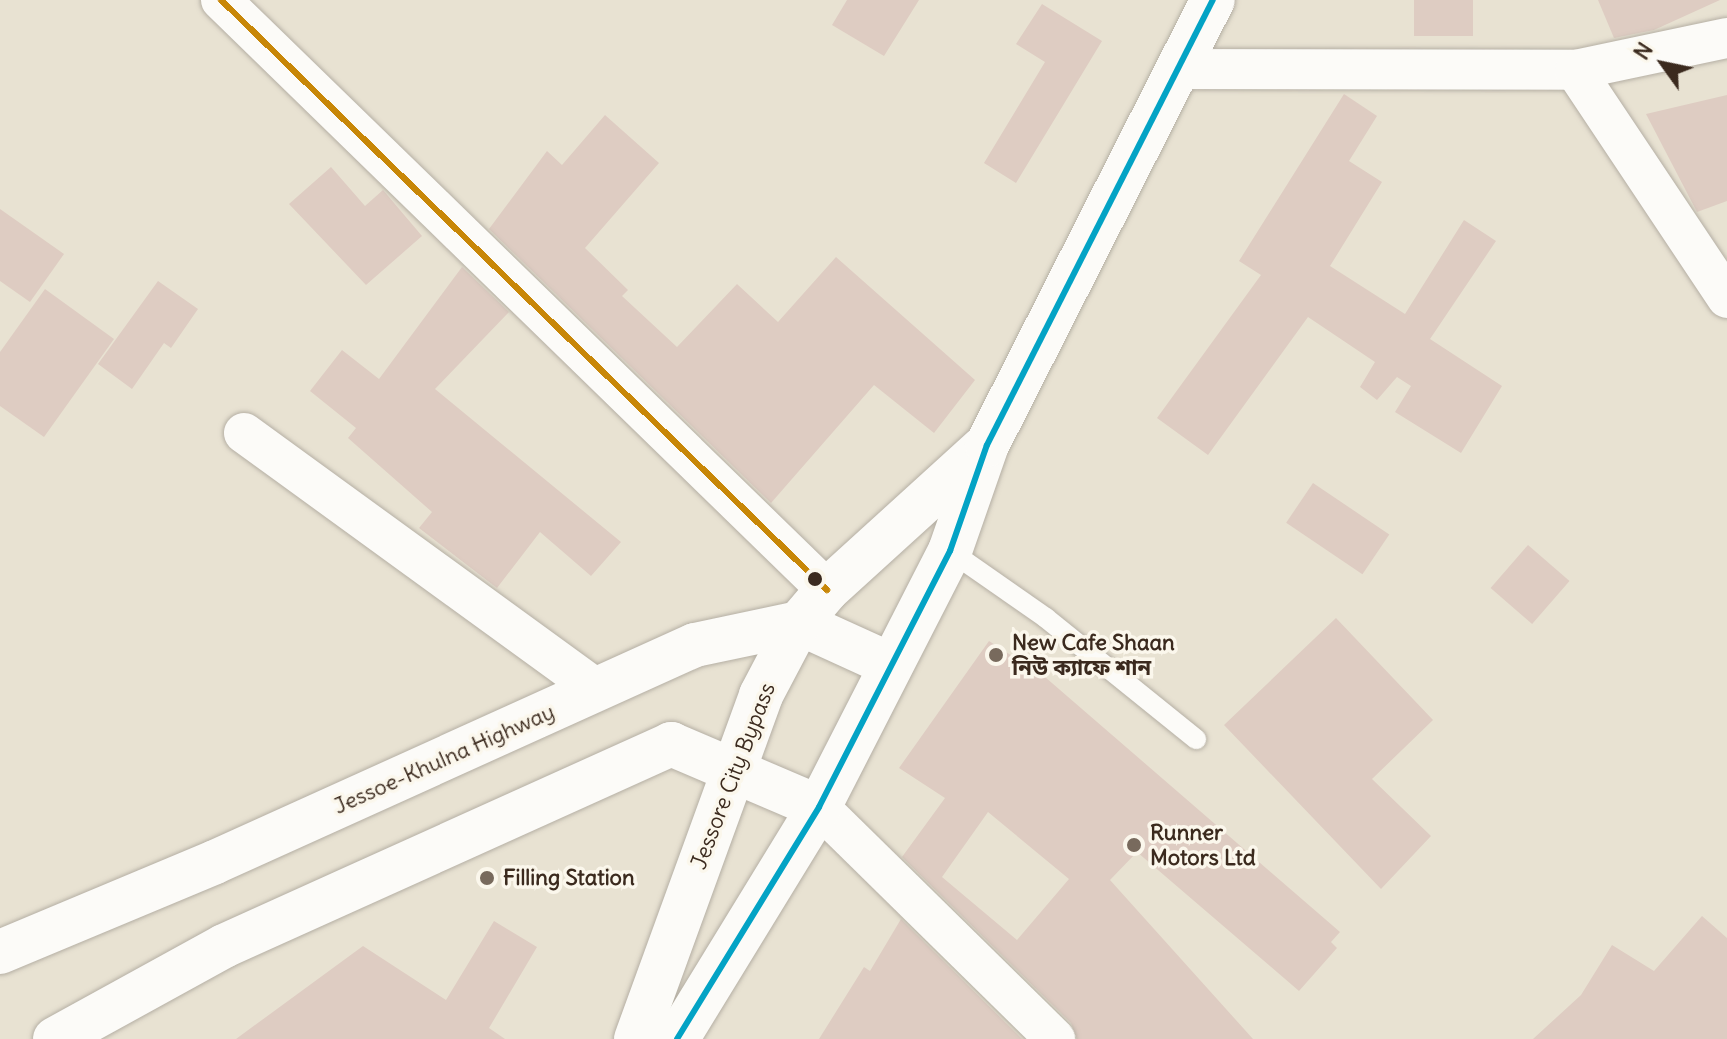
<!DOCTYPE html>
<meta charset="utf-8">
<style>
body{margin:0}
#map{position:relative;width:1727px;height:1039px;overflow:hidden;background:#e8e2d2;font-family:Delius,"Noto Sans Bengali",sans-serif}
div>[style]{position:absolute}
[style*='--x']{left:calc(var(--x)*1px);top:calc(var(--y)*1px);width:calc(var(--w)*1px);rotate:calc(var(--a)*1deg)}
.building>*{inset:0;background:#deccc2;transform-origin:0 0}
.roads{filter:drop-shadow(0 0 2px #b5afa4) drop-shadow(0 0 2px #b5afa4)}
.service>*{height:20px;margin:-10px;padding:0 10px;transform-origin:10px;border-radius:10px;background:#fcfbf8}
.minor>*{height:40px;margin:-20px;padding:0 20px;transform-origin:20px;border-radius:20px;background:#fcfbf8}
.trunk>*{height:44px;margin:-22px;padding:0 22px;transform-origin:22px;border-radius:22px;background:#fcfbf8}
.bus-1>*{height:6px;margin:-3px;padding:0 3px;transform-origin:3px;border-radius:3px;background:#c88708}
.bus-2>*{height:6px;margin:-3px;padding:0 3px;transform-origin:3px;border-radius:3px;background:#03a3c5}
.dots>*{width:22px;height:22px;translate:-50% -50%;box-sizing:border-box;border:4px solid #fbf7ec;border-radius:50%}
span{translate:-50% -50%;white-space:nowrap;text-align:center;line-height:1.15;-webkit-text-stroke:7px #fbf7ec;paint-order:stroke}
.poi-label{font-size:22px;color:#3b2a1e;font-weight:700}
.left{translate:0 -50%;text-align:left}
.street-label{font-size:22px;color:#3b2a1e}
.north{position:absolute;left:1623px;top:24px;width:80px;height:80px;-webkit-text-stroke:6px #fbf7ec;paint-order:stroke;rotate:303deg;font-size:22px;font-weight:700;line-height:32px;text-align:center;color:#3b2a1e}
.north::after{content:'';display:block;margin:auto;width:28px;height:36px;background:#3b2a1e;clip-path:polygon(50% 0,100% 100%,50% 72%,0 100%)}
</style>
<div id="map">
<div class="building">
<div style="clip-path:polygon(847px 0,919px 0,884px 56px,832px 25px)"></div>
<div style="left:1414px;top:0;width:59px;height:36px"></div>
<div style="clip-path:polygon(1598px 0,1720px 0,1654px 30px,1614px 38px)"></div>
<div style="clip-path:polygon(1042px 4px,1102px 41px,1016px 183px,984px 163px,1045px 62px,1016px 44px)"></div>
<div style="clip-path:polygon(1344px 94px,1377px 116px,1349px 161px,1382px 182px,1330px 266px,1405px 314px,1464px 220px,1496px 241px,1430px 339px,1502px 386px,1461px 453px,1395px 412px,1411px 386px,1397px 377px,1377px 400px,1360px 387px,1375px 362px,1308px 317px,1208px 455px,1157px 418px,1261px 275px,1239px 261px)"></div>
<div style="clip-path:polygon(1727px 95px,1727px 201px,1697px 212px,1646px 114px)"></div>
<div style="clip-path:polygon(605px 115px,659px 163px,585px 248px,628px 290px,622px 296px,677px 347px,737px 284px,778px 322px,836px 257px,975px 380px,934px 433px,874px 385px,771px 503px,489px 229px,547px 151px,562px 165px)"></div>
<div style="clip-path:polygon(331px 167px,365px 206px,383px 190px,422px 236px,366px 285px,289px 204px)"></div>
<div style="clip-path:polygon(0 209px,64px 254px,30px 302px,0 281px)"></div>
<div style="clip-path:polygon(462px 267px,509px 312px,435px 389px,621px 542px,591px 576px,540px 532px,497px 588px,419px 528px,432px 512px,348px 438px,356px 428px,310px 391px,342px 350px,379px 379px)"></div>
<div style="clip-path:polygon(158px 281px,198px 309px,171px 348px,164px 343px,132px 389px,98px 364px)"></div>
<div style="clip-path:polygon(45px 289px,114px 339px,44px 437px,0 406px,0 352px)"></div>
<div style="left:1313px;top:483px;width:92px;height:48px;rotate:34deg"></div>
<div style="left:1528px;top:545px;width:55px;height:57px;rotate:41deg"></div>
<div style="clip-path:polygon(1336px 618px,1433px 720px,1372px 779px,1431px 836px,1381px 889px,1224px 725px)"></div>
<div style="clip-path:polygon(evenodd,989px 641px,1045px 677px,1340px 932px,1331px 942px,1337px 948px,1299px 991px,1137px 852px,1110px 880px,1253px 1039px,1077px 1039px,1071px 1023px,902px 857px,945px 798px,899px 768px,989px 641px,988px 812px,1069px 879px,1017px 940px,942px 877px,988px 812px)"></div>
<div style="clip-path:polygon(1702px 916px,1727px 938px,1727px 1039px,1533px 1039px,1581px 995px,1612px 945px,1654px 971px)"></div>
<div style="clip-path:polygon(901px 919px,1022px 1039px,819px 1039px,864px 967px,870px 971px)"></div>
<div style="clip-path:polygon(494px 921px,537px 947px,489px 1028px,505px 1039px,236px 1039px,363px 946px,446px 1000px)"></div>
</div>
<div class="roads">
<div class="service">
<div style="--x:950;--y:551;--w:117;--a:34.9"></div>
<div style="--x:1046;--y:618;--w:193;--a:38.9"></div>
</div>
<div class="minor">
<div style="--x:221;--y:0;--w:846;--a:44.23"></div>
<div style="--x:1180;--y:69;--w:395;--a:0.1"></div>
<div style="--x:1575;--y:70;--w:155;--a:-11.9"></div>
<div style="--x:1575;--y:70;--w:274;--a:56.3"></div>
<div style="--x:244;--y:433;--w:437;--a:36"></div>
<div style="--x:819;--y:807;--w:331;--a:44.5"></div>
</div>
<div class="trunk">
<div style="--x:0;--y:952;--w:233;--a:-22.7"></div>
<div style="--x:215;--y:862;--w:527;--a:-24.33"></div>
<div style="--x:695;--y:645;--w:106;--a:-11.9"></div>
<div style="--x:799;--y:623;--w:101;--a:24.5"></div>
<div style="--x:55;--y:1039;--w:193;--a:-28.8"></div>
<div style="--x:224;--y:946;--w:491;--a:-24.3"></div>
<div style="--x:671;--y:744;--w:161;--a:23.1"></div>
<div style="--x:636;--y:1039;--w:366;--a:-70"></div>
<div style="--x:761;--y:695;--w:81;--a:-62.2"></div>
<div style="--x:799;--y:623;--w:43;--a:-49.7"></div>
<div style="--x:827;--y:590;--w:210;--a:-42.3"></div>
<div style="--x:677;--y:1039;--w:272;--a:-58.5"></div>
<div style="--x:819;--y:807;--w:288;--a:-62.9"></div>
<div style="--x:950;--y:551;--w:112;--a:-70.8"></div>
<div style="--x:987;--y:445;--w:499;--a:-63.1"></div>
</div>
</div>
<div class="bus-1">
<div style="--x:221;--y:0;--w:846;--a:44.23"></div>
</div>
<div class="bus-2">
<div style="--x:677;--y:1039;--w:272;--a:-58.5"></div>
<div style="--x:819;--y:807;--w:288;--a:-62.9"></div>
<div style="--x:950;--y:551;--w:112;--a:-70.8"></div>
<div style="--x:987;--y:445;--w:499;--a:-63.1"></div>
</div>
<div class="dots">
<div style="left:815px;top:579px;background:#3b2a1e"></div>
<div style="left:996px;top:655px;background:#786a5d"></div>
<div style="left:1134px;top:845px;background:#786a5d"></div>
<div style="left:487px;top:878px;background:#786a5d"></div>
</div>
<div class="poi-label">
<span class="left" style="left:1012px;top:655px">New Cafe Shaan<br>নিউ ক্যাফে শান</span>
<span class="left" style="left:1150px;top:845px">Runner<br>Motors Ltd</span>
<span class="left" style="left:503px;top:878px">Filling Station</span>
</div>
<div class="street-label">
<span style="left:444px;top:759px;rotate:-24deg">Jessoe-Khulna Highway</span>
<span style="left:733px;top:776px;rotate:-69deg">Jessore City Bypass</span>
</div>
<div class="north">N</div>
</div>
